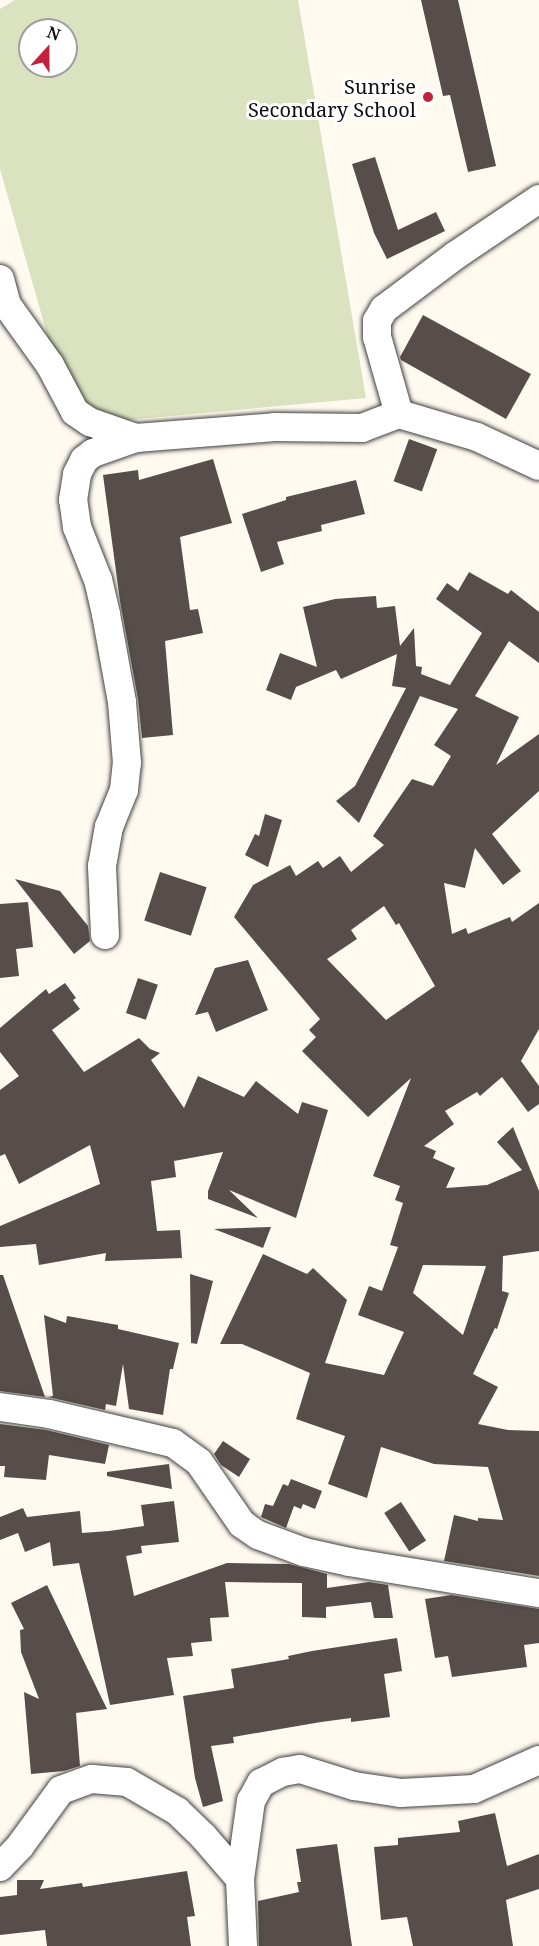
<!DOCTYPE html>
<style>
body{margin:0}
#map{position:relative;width:539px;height:1946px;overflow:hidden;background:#fffaef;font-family:"Noto Serif",serif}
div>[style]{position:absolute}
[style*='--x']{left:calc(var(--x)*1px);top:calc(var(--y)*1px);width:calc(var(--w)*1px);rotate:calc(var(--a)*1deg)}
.cemetery>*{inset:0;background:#dbe2bf}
.building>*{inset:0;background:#574d4a;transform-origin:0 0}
.roads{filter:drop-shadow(0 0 2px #414141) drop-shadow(0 0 2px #414141)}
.street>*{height:28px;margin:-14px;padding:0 14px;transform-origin:14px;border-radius:14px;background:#fff}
.dots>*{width:16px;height:16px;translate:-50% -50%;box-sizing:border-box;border:3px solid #fff;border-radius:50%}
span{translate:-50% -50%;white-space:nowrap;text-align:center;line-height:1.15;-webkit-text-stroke:6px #fff;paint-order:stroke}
.poi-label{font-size:20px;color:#0e0e0e}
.right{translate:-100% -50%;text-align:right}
.north{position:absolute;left:18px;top:18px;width:60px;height:60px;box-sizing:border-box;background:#fff;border:2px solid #9f9f9f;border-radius:50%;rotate:21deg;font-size:16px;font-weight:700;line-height:24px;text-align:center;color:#0e0e0e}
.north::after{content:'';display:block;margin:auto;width:21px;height:27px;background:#c3213c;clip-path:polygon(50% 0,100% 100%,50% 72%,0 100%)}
</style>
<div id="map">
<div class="cemetery">
<div style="clip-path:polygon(evenodd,15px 0,298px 0,366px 398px,73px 425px,0 169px,0 9px,15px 0,30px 30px,66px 30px,66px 66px,30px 66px,30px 30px)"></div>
</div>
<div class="building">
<div style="clip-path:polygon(421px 0,458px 0,496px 166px,468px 172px,450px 95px,443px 96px)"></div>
<div style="clip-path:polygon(375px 157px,398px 230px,436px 212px,445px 231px,387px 259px,374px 233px,352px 164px)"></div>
<div style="clip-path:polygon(423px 315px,531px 374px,506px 419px,401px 360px,400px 357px)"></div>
<div style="left:409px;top:439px;width:30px;height:45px;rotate:20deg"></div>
<div style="clip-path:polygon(213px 459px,232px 523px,180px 537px,190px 610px,198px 609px,203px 633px,165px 641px,173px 735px,142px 738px,138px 699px,120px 601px,103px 475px,138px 470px,139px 480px)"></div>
<div style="clip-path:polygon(356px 480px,365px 514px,321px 525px,322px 531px,277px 542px,284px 564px,261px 572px,242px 514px,286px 500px,286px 497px)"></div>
<div style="clip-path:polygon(evenodd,469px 572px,508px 594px,511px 590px,539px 612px,539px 663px,509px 641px,475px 696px,519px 717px,496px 765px,539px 734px,539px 791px,492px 834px,521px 871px,503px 885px,475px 848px,465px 888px,444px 883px,452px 934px,466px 928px,468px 934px,510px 917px,512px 922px,539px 903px,539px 1029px,521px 1061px,539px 1086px,539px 1104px,528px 1112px,502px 1077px,480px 1096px,477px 1092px,445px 1111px,454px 1124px,424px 1146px,436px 1151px,433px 1158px,455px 1168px,446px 1188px,487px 1185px,522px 1170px,497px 1142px,513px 1127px,539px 1191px,539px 1251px,503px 1256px,502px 1291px,509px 1293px,497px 1329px,495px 1328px,473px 1374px,498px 1387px,478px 1424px,508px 1430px,539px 1431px,539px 1576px,444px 1561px,454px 1515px,478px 1521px,478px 1518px,503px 1520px,488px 1467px,434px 1464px,381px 1447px,367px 1498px,328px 1484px,345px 1436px,296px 1419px,310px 1373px,242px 1344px,220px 1344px,263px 1254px,307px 1274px,313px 1268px,347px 1300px,325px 1363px,384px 1375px,404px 1332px,358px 1315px,369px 1286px,382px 1291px,398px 1247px,390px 1245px,403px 1203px,395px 1200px,400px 1186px,373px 1176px,411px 1078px,368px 1117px,302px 1051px,316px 1037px,309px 1030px,320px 1019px,234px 917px,253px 885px,290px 865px,296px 876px,318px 861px,323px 868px,340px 856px,351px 872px,384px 845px,373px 836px,412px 779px,433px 786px,451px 756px,434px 745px,458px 709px,420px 696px,359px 823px,336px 801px,355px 786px,406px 688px,392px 686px,397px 654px,341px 679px,336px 670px,296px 687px,291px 700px,266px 690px,280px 653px,317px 667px,303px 607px,335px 599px,376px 596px,377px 608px,395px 606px,400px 646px,414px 628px,416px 666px,422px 667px,421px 674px,450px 685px,482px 633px,436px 599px,447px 583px,458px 591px,469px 572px,384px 906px,396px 925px,399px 923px,435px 986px,386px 1020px,327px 959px,357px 939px,351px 930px,384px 906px,469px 572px,423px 1265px,486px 1266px,463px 1335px,413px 1293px,423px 1265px)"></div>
<div style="clip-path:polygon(265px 814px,282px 820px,268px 867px,245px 855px,255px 834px,259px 836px)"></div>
<div style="left:160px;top:872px;width:49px;height:51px;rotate:18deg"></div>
<div style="clip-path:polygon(15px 879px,60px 891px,88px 926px,90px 941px,74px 954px)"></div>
<div style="clip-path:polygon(28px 902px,33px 947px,16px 949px,19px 976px,0 978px,0 904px)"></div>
<div style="clip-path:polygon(248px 960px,268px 1010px,216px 1032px,208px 1012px,195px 1015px,215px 968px)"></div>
<div style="left:138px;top:978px;width:21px;height:37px;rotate:19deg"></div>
<div style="clip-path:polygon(65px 983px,76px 998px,73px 1000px,80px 1009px,52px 1030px,84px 1072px,139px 1038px,150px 1049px,160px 1053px,151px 1060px,184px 1108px,198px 1076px,244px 1097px,256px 1081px,298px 1114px,302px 1102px,328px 1110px,296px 1218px,229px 1190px,258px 1218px,208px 1199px,208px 1191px,223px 1152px,174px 1161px,176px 1177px,151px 1181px,157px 1231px,180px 1230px,182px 1258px,105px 1261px,106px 1253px,39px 1265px,36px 1244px,0 1247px,0 1226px,100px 1184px,90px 1145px,19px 1184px,5px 1154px,0 1156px,0 1090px,19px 1076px,0 1052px,0 1028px,46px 989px,49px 994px)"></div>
<div style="clip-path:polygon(271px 1227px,263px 1248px,214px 1229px)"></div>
<div style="clip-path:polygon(190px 1274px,213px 1281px,197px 1344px,191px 1343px)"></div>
<div style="clip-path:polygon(0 1275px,3px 1275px,45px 1397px,0 1391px)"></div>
<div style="clip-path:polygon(44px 1315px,66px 1323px,67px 1316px,118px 1325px,118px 1329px,179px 1343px,173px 1369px,170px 1369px,163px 1415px,129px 1409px,123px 1364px,116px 1406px,106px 1404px,105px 1410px,48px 1397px,53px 1396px)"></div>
<div style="clip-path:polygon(0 1424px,46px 1430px,109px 1445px,105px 1464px,49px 1455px,46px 1480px,4px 1477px,5px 1466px,0 1466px)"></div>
<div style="clip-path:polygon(223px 1441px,250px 1459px,239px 1477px,221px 1465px,214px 1454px)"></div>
<div style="clip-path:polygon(169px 1464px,172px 1489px,107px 1476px,107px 1472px)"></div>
<div style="clip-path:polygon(291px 1479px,322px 1491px,315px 1509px,303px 1504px,301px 1509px,294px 1506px,286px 1528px,261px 1517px,265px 1504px,273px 1506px,283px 1484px,288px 1486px)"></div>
<div style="clip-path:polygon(174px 1501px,179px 1542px,141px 1546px,142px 1553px,126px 1556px,134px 1596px,227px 1563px,289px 1564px,327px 1574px,327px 1588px,369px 1582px,388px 1585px,393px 1618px,374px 1618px,371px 1602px,326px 1607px,326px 1618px,302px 1617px,302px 1583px,225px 1582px,229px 1617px,210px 1618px,212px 1641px,191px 1643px,193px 1656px,167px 1658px,174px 1695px,110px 1705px,79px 1563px,53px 1566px,50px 1542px,25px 1552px,18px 1533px,0 1540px,0 1517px,23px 1508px,27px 1517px,80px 1511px,82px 1533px,109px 1531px,144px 1526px,141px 1505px)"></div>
<div style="left:401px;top:1502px;width:46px;height:20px;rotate:57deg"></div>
<div style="clip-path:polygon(47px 1585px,107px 1709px,76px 1713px,80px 1766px,64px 1771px,31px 1774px,24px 1692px,39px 1699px,21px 1652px,20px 1630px,24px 1629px,11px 1603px)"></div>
<div style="clip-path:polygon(451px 1595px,539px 1609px,539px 1643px,524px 1645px,527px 1667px,452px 1677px,448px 1656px,435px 1658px,425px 1599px)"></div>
<div style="clip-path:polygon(397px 1638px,402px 1671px,384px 1674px,390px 1717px,351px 1722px,351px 1718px,321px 1722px,233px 1737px,234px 1743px,211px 1746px,223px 1801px,203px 1807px,195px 1778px,183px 1696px,234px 1688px,231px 1669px,289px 1659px,288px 1656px,312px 1651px)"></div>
<div style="clip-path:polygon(495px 1813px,507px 1866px,539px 1854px,539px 1889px,506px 1900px,513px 1946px,413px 1946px,407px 1917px,381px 1920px,374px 1847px,398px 1845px,398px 1838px,460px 1832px,458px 1821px)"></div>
<div style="clip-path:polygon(337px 1844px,352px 1946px,259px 1946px,258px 1901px,299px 1892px,297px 1882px,301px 1882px,296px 1849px)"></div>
<div style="clip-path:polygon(187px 1871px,195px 1916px,187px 1917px,191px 1946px,47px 1946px,45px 1930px,0 1935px,0 1897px,17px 1895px,17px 1880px,44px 1880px,40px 1889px,82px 1883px,83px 1887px)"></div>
</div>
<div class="roads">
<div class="street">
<div style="--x:0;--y:279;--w:27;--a:75"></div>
<div style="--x:7;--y:305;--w:74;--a:54.4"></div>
<div style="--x:50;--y:365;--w:53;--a:62"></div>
<div style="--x:75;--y:412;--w:18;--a:34"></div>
<div style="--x:90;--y:422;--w:49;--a:19.2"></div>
<div style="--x:399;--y:414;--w:80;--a:-105.9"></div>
<div style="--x:377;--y:337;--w:16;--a:-90"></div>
<div style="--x:377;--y:321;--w:14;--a:-60"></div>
<div style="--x:384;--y:309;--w:90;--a:-36.9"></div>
<div style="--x:456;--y:255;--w:100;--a:-34"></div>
<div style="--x:105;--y:935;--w:69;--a:-92.5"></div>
<div style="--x:102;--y:866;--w:40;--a:-80"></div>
<div style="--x:109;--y:827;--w:40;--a:-68"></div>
<div style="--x:124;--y:790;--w:27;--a:-84"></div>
<div style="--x:127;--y:763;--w:61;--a:-94.7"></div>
<div style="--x:122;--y:702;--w:89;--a:-100.3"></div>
<div style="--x:106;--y:614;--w:35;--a:-103"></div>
<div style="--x:98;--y:580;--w:57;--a:-111.6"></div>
<div style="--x:77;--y:527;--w:27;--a:-98"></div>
<div style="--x:73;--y:500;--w:26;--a:-81"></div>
<div style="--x:77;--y:474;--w:16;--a:-63"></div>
<div style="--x:84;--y:460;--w:11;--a:-38"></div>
<div style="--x:93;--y:453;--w:46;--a:-19.2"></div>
<div style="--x:136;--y:438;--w:139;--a:-4.5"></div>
<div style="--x:275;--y:427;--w:87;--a:0.7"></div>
<div style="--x:362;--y:428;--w:40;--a:-21"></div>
<div style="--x:399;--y:414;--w:81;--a:16.4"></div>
<div style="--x:477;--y:437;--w:68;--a:25.1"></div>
<div style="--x:0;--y:1407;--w:49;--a:8.1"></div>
<div style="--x:49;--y:1414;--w:127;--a:13.2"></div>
<div style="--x:173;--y:1443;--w:32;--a:36"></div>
<div style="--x:199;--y:1462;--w:75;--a:55.3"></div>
<div style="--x:242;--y:1524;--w:19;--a:35"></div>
<div style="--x:258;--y:1535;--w:49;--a:20.3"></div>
<div style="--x:304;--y:1552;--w:46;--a:12.5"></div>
<div style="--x:349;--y:1562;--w:193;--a:9.3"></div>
<div style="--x:0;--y:1867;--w:29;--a:-46"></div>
<div style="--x:20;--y:1846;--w:69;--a:-53.8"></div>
<div style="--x:61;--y:1790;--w:33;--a:-20"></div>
<div style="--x:92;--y:1779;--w:35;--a:5"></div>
<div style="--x:127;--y:1782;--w:58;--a:30.1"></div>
<div style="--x:177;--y:1811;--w:36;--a:44"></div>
<div style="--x:203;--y:1836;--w:57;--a:49.3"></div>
<div style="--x:240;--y:1879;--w:67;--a:87.4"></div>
<div style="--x:240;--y:1879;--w:79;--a:-82"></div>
<div style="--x:251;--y:1801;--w:21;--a:-61"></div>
<div style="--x:261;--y:1783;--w:25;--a:-27"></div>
<div style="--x:283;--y:1772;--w:17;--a:-10"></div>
<div style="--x:300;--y:1769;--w:57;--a:17.5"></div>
<div style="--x:354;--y:1786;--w:48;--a:8.5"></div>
<div style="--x:401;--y:1793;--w:73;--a:-3.1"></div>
<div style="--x:474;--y:1789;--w:71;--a:-24"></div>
</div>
</div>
<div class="dots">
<div style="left:428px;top:97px;background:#c3213c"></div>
</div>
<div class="poi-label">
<span class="right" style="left:416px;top:98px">Sunrise<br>Secondary School</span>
</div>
<div class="north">N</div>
</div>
